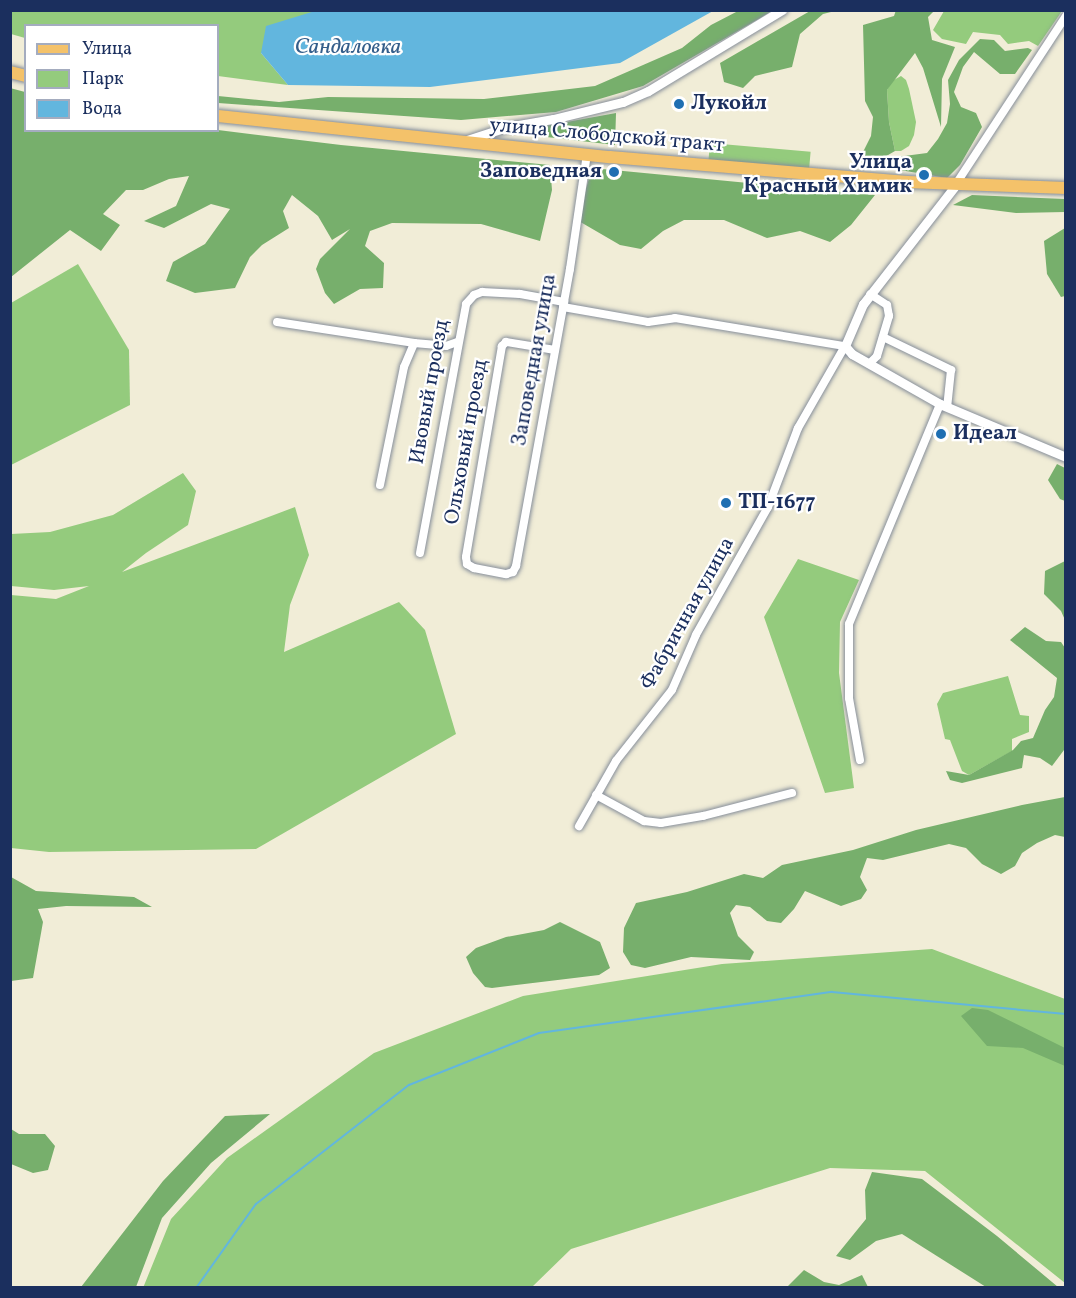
<!DOCTYPE html>
<meta charset="utf-8">
<style>
body{margin:0}
#map{position:relative;width:1076px;height:1298px;overflow:hidden;background:#f1edd7;font-family:Vollkorn,serif}
div>[style]{position:absolute}
[style*='--x']{left:calc(var(--x)*1px);top:calc(var(--y)*1px);width:calc(var(--w)*1px);rotate:calc(var(--a)*1deg)}
.green>*{inset:0;background:#94cb7d;transform-origin:0 0}
.forest>*{inset:0;background:#77af6c}
.water>*{inset:0;background:#62b6de}
.stream>*{height:2px;margin:-1px;padding:0 1px;transform-origin:1px;border-radius:1px;background:#62b6de}
.roads{filter:drop-shadow(0 0 2px #868e9a) drop-shadow(0 0 2px #868e9a)}
.minor>*{height:8px;margin:-4px;padding:0 4px;transform-origin:4px;border-radius:4px;background:#fff}
.tertiary>*{height:9px;margin:-4.5px;padding:0 4.5px;transform-origin:4.5px;border-radius:4.5px;background:#fff}
.primary>*{height:12px;margin:-6px;padding:0 6px;transform-origin:6px;border-radius:6px;background:#f4c26a}
.dots>*{width:16px;height:16px;translate:-50% -50%;box-sizing:border-box;border:3px solid #fff;border-radius:50%}
span{translate:-50% -50%;white-space:nowrap;text-align:center;line-height:1.15;-webkit-text-stroke:4.5px #fff;paint-order:stroke}
.poi-label{font-size:21px;color:#1b2f5e;font-weight:700}
.left{translate:0 -50%;text-align:left}
.right{translate:-100% -50%;text-align:right}
.street-label{font-size:21px;color:#1b2f5e}
.water-label{font-size:22px;color:#345e8b;font-style:italic}
.frame{position:absolute;inset:0;border:12px solid #1b2f5e;pointer-events:none}
.legend{position:absolute;left:24px;top:24px;width:195px;height:108px;box-sizing:border-box;background:#fff;border:2px solid #a4acbf;margin:0;padding:8px 10px;list-style:none;font-size:18px;color:#1b2f5e}
.legend li{display:flex;align-items:center;gap:12px;height:30px}
.legend b{width:30px;border:2px solid #a4acbf}
</style>
<div id="map">
<div class="green">
<div style="clip-path:polygon(11px 11px,315px 11px,261px 53px,288px 85px,218px 76px,218px 26px,26px 26px,25px 38px,11px 34px)"></div>
<div style="clip-path:polygon(944px 11px,944px 10px,1062px 11px,1038px 46px,1029px 41px,1008px 44px,1000px 35px,973px 32px,966px 44px,942px 39px,933px 30px)"></div>
<div style="clip-path:polygon(901px 76px,906px 80px,909px 89px,916px 122px,914px 135px,909px 146px,901px 151px,895px 151px,889px 122px,887px 90px,892px 81px)"></div>
<div style="left:710px;top:143px;width:101px;height:18px;rotate:5deg"></div>
<div style="clip-path:polygon(78px 264px,129px 350px,130px 405px,11px 465px,11px 303px)"></div>
<div style="clip-path:polygon(183px 473px,196px 491px,188px 525px,146px 553px,122px 572px,295px 507px,309px 555px,290px 605px,284px 652px,399px 602px,425px 630px,456px 734px,256px 849px,49px 852px,11px 848px,11px 595px,56px 599px,89px 586px,54px 590px,11px 586px,11px 534px,50px 532px,113px 515px)"></div>
<div style="clip-path:polygon(798px 559px,859px 580px,840px 622px,839px 673px,854px 788px,825px 793px,764px 617px)"></div>
<div style="clip-path:polygon(1008px 676px,1020px 715px,1029px 716px,1029px 732px,1012px 739px,1012px 751px,969px 775px,962px 771px,950px 740px,945px 739px,937px 704px,943px 693px)"></div>
<div style="clip-path:polygon(932px 949px,1065px 999px,1065px 1283px,925px 1171px,830px 1168px,571px 1249px,532px 1287px,143px 1288px,171px 1219px,227px 1158px,374px 1053px,523px 996px,722px 964px)"></div>
</div>
<div class="forest">
<div style="clip-path:polygon(896px 10px,934px 11px,928px 17px,932px 40px,955px 47px,942px 79px,941px 127px,923px 68px,915px 53px,887px 90px,889px 122px,895px 151px,869px 166px,859px 160px,871px 136px,873px 117px,865px 101px,863px 25px,894px 16px)"></div>
<div style="clip-path:polygon(738px 11px,772px 11px,643px 86px,556px 112px,461px 120px,218px 103px,218px 96px,279px 102px,328px 97px,484px 99px,595px 86px,682px 48px,711px 25px)"></div>
<div style="clip-path:polygon(810px 11px,835px 11px,823px 14px,800px 34px,792px 67px,755px 76px,743px 88px,724px 82px,720px 63px)"></div>
<div style="clip-path:polygon(980px 39px,994px 40px,1005px 51px,1028px 48px,1032px 50px,1015px 74px,1000px 74px,974px 52px,963px 67px,954px 92px,961px 107px,976px 113px,982px 127px,960px 165px,947px 178px,882px 167px,889px 158px,927px 153px,938px 139px,947px 123px,950px 104px,948px 80px,959px 60px)"></div>
<div style="clip-path:polygon(10px 88px,25px 92px,26px 130px,218px 130px,341px 145px,550px 165px,552px 190px,540px 241px,481px 224px,392px 223px,370px 231px,365px 246px,384px 263px,383px 288px,360px 289px,334px 304px,325px 293px,316px 269px,320px 259px,350px 229px,332px 240px,318px 216px,292px 195px,283px 211px,289px 228px,262px 245px,250px 257px,235px 288px,195px 293px,166px 281px,173px 262px,205px 244px,230px 209px,211px 204px,164px 228px,144px 221px,176px 206px,189px 176px,169px 179px,143px 190px,126px 190px,103px 214px,120px 225px,101px 251px,70px 230px,11px 277px)"></div>
<div style="clip-path:polygon(616px 113px,615px 145px,521px 134px,528px 129px)"></div>
<div style="clip-path:polygon(592px 168px,875px 195px,851px 225px,830px 242px,800px 231px,767px 238px,724px 220px,684px 220px,663px 231px,641px 249px,620px 245px,577px 220px)"></div>
<div style="clip-path:polygon(972px 195px,1065px 199px,1065px 212px,1016px 213px,953px 205px)"></div>
<div style="clip-path:polygon(1065px 228px,1065px 296px,1061px 297px,1047px 274px,1044px 241px)"></div>
<div style="clip-path:polygon(1057px 464px,1065px 468px,1065px 501px,1060px 499px,1048px 480px)"></div>
<div style="clip-path:polygon(1065px 561px,1066px 561px,1065px 620px,1061px 611px,1044px 594px,1045px 571px)"></div>
<div style="clip-path:polygon(1025px 627px,1046px 641px,1061px 642px,1065px 648px,1064px 750px,1052px 766px,1040px 758px,1024px 755px,1022px 768px,962px 783px,950px 780px,946px 771px,969px 775px,1013px 750px,1021px 741px,1033px 738px,1045px 710px,1054px 697px,1057px 678px,1010px 640px)"></div>
<div style="clip-path:polygon(1065px 797px,1065px 837px,1055px 835px,1037px 843px,1022px 853px,1015px 866px,1001px 874px,982px 864px,966px 848px,949px 844px,883px 860px,867px 858px,860px 877px,867px 890px,861px 899px,841px 906px,805px 891px,794px 909px,781px 923px,767px 921px,750px 907px,736px 905px,730px 913px,738px 936px,754px 952px,750px 960px,691px 957px,645px 968px,631px 965px,623px 952px,624px 928px,636px 903px,687px 892px,744px 874px,763px 878px,782px 865px,853px 850px,916px 830px,1022px 805px)"></div>
<div style="clip-path:polygon(11px 877px,36px 891px,134px 897px,152px 907px,66px 906px,38px 909px,43px 922px,33px 978px,11px 981px)"></div>
<div style="clip-path:polygon(560px 922px,600px 942px,610px 968px,599px 975px,492px 988px,485px 987px,473px 973px,466px 957px,476px 948px,506px 937px,544px 930px)"></div>
<div style="clip-path:polygon(972px 1008px,988px 1010px,1065px 1048px,1065px 1066px,1023px 1048px,987px 1046px,961px 1016px)"></div>
<div style="clip-path:polygon(270px 1114px,211px 1163px,162px 1218px,136px 1287px,81px 1287px,163px 1181px,225px 1116px)"></div>
<div style="clip-path:polygon(11px 1129px,19px 1134px,45px 1134px,55px 1146px,48px 1170px,33px 1173px,11px 1164px)"></div>
<div style="clip-path:polygon(872px 1172px,922px 1179px,997px 1236px,1058px 1287px,986px 1287px,902px 1234px,876px 1241px,850px 1260px,836px 1256px,866px 1219px,865px 1190px)"></div>
<div style="clip-path:polygon(804px 1270px,824px 1282px,839px 1285px,862px 1275px,868px 1287px,787px 1287px)"></div>
</div>
<div class="water">
<div style="clip-path:polygon(315px 11px,315px 10px,713px 11px,620px 63px,430px 87px,288px 85px,261px 53px,266px 26px)"></div>
</div>
<div class="stream">
<div style="--x:196;--y:1288;--w:103;--a:-54.5"></div>
<div style="--x:256;--y:1204;--w:194;--a:-37.9"></div>
<div style="--x:409;--y:1085;--w:140;--a:-21.8"></div>
<div style="--x:539;--y:1033;--w:296;--a:-8"></div>
<div style="--x:832;--y:992;--w:235;--a:5.4"></div>
</div>
<div class="roads">
<div class="minor">
<div style="--x:956;--y:184;--w:201;--a:-56.8"></div>
<div style="--x:563;--y:307;--w:86;--a:10"></div>
<div style="--x:648;--y:322;--w:27;--a:-8"></div>
<div style="--x:675;--y:318;--w:172;--a:9.4"></div>
<div style="--x:845;--y:346;--w:95;--a:119.8"></div>
<div style="--x:798;--y:428;--w:85;--a:110.8"></div>
<div style="--x:768;--y:507;--w:147;--a:119.4"></div>
<div style="--x:696;--y:635;--w:60;--a:113.6"></div>
<div style="--x:672;--y:690;--w:90;--a:128.3"></div>
<div style="--x:616;--y:761;--w:75;--a:119.6"></div>
<div style="--x:277;--y:322;--w:139;--a:8.7"></div>
<div style="--x:414;--y:343;--w:32;--a:5"></div>
<div style="--x:446;--y:346;--w:12;--a:-20"></div>
<div style="--x:883;--y:337;--w:76;--a:25.9"></div>
<div style="--x:951;--y:370;--w:37;--a:96"></div>
<div style="--x:555;--y:350;--w:50;--a:-170.7"></div>
<div style="--x:506;--y:342;--w:6;--a:135"></div>
<div style="--x:502;--y:346;--w:214;--a:99.7"></div>
<div style="--x:466;--y:557;--w:7;--a:82"></div>
<div style="--x:467;--y:564;--w:8;--a:30"></div>
<div style="--x:474;--y:568;--w:33;--a:11"></div>
<div style="--x:506;--y:574;--w:7;--a:-16"></div>
<div style="--x:513;--y:572;--w:7;--a:-63"></div>
<div style="--x:516;--y:566;--w:302;--a:-79.7"></div>
<div style="--x:570;--y:269;--w:116;--a:-81.6"></div>
<div style="--x:869;--y:364;--w:11;--a:-45"></div>
<div style="--x:877;--y:356;--w:42;--a:-73.3"></div>
<div style="--x:889;--y:316;--w:11;--a:-100"></div>
<div style="--x:887;--y:305;--w:20;--a:-147"></div>
<div style="--x:380;--y:485;--w:120;--a:-78.5"></div>
<div style="--x:404;--y:367;--w:26;--a:-67"></div>
<div style="--x:420;--y:553;--w:253;--a:-79.5"></div>
<div style="--x:466;--y:304;--w:12;--a:-48"></div>
<div style="--x:474;--y:295;--w:9;--a:-21"></div>
<div style="--x:482;--y:292;--w:38;--a:3"></div>
<div style="--x:520;--y:294;--w:45;--a:10.3"></div>
<div style="--x:860;--y:760;--w:63;--a:-100.1"></div>
<div style="--x:849;--y:698;--w:74;--a:-90"></div>
<div style="--x:849;--y:624;--w:238;--a:-67.5"></div>
<div style="--x:596;--y:795;--w:55;--a:28.4"></div>
<div style="--x:644;--y:821;--w:17;--a:7"></div>
<div style="--x:661;--y:823;--w:43;--a:-9.5"></div>
<div style="--x:703;--y:816;--w:92;--a:-14.5"></div>
</div>
<div class="tertiary">
<div style="--x:467;--y:140;--w:42;--a:-18"></div>
<div style="--x:507;--y:127;--w:47;--a:-9.9"></div>
<div style="--x:553;--y:119;--w:72;--a:-13.7"></div>
<div style="--x:623;--y:102;--w:27;--a:-24"></div>
<div style="--x:648;--y:91;--w:157;--a:-31.2"></div>
<div style="--x:955;--y:186;--w:150;--a:127.9"></div>
<div style="--x:863;--y:304;--w:46;--a:113.2"></div>
<div style="--x:845;--y:346;--w:11;--a:49"></div>
<div style="--x:852;--y:354;--w:101;--a:29.6"></div>
<div style="--x:940;--y:404;--w:137;--a:22.8"></div>
</div>
<div class="primary">
<div style="--x:10;--y:72;--w:16;--a:14"></div>
<div style="--x:218;--y:116;--w:394;--a:6"></div>
<div style="--x:610;--y:157;--w:298;--a:4.8"></div>
<div style="--x:907;--y:182;--w:159;--a:2.2"></div>
</div>
</div>
<div class="dots">
<div style="left:679px;top:104px;background:#1f6fb2"></div>
<div style="left:614px;top:172px;background:#1f6fb2"></div>
<div style="left:924px;top:175px;background:#1f6fb2"></div>
<div style="left:941px;top:434px;background:#1f6fb2"></div>
<div style="left:726px;top:503px;background:#1f6fb2"></div>
</div>
<div class="poi-label">
<span class="left" style="left:691px;top:104px">Лукойл</span>
<span class="right" style="left:912px;top:175px">Улица<br>Красный Химик</span>
<span class="right" style="left:602px;top:172px">Заповедная</span>
<span class="left" style="left:953px;top:434px">Идеал</span>
<span class="left" style="left:738px;top:503px">ТП-1677</span>
</div>
<div class="street-label">
<span style="left:607px;top:136px;rotate:5deg">улица Слободской тракт</span>
<span style="left:535px;top:360px;rotate:-80deg">Заповедная улица</span>
<span style="left:430px;top:392px;rotate:-80deg">Ивовый проезд</span>
<span style="left:467px;top:442px;rotate:-80deg">Ольховый проезд</span>
<span style="left:688px;top:614px;rotate:-61deg">Фабричная улица</span>
</div>
<div class="water-label">
<span style="left:348px;top:48px">Сандаловка</span>
</div>
<div class="frame"></div>
<ul class="legend">
<li><b style="height:8px;background:#f4c26a"></b>Улица</li>
<li><b style="height:16px;background:#94cb7d"></b>Парк</li>
<li><b style="height:16px;background:#62b6de"></b>Вода</li>
</ul>
</div>
